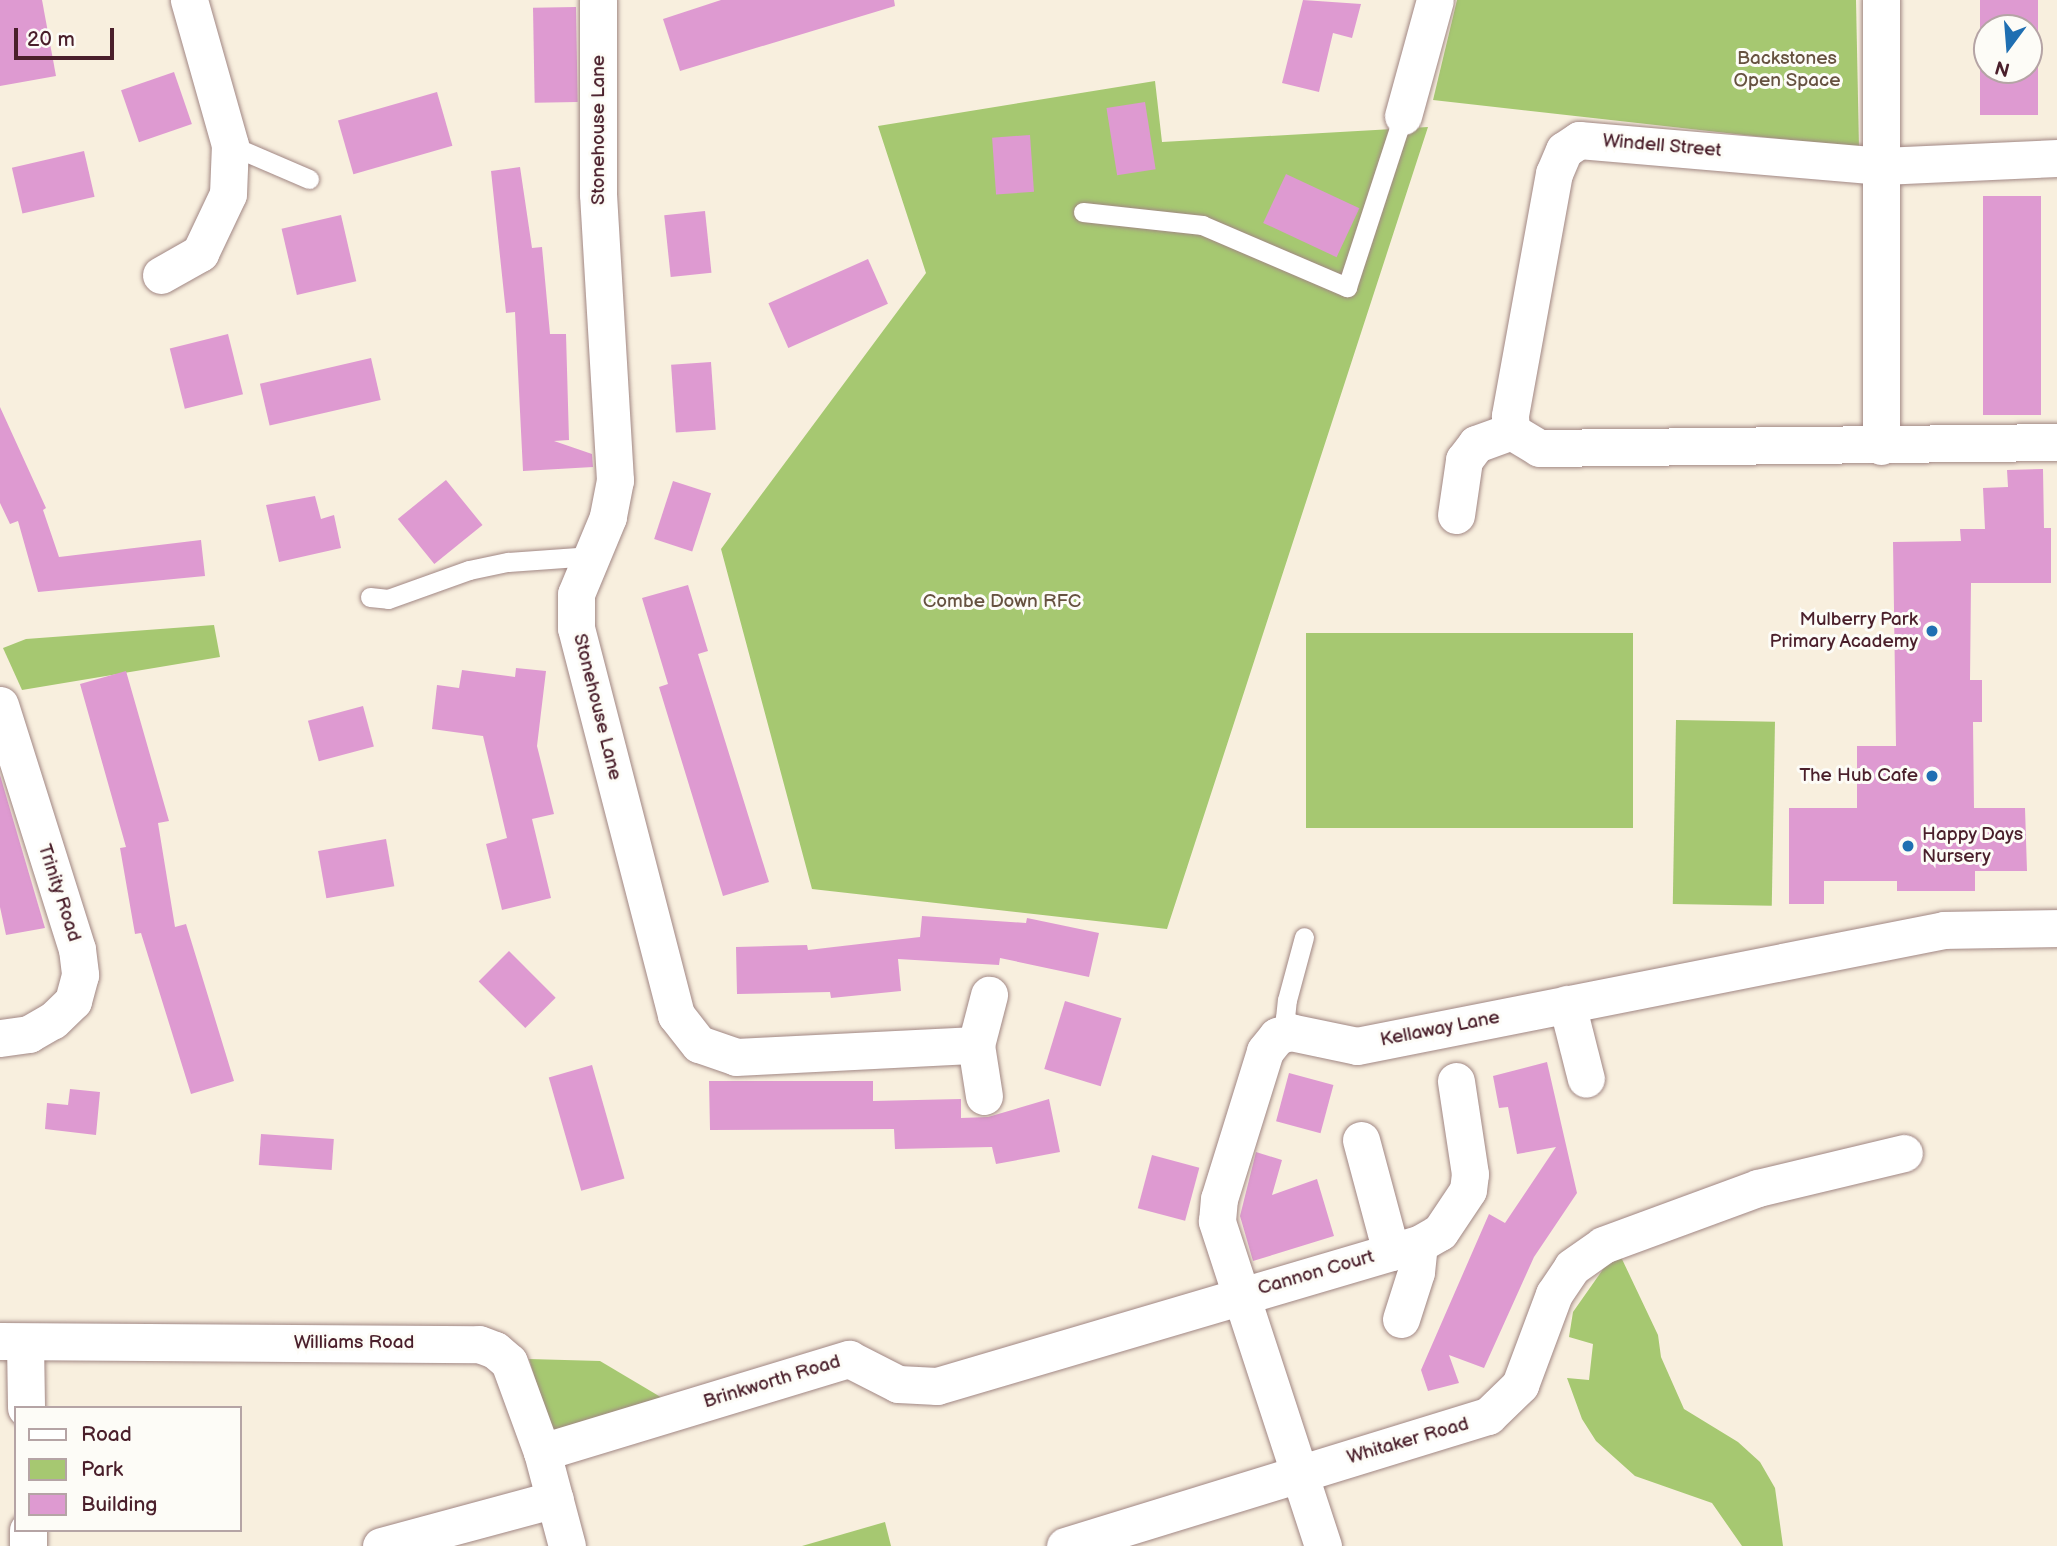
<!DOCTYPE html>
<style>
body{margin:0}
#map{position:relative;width:2057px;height:1546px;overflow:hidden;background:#f8efde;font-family:"Balsamiq Sans",sans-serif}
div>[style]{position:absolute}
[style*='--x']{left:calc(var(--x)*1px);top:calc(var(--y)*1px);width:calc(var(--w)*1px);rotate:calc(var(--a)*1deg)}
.green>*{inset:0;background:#a6c871;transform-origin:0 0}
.building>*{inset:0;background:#de9ad1;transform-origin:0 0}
.roads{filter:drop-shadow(0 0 2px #a18784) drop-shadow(0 0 2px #a18784)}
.service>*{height:19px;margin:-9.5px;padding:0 9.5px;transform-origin:9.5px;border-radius:9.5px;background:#fff}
.minor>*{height:37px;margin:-18.5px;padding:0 18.5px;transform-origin:18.5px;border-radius:18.5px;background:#fff}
.dots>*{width:19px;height:19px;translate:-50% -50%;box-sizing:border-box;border:4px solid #fdfcf7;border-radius:50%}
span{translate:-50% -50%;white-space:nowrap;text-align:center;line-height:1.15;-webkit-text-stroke:6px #fdfcf7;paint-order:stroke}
.park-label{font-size:19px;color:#665240}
.street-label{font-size:19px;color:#4a1f2b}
.poi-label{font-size:19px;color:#4a1f2b}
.right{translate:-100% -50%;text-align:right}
.left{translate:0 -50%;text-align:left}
.legend{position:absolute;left:14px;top:1406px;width:228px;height:126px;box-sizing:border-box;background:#fdfcf7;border:2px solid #b5a4a5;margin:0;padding:9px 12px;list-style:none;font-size:21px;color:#4a1f2b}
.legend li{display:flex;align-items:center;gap:14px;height:35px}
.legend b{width:35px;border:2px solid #b5a4a5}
.north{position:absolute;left:1973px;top:14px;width:70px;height:70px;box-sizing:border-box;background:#fdfcf7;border:2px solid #b5a4a5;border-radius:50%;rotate:196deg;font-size:19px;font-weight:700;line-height:28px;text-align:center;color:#4a1f2b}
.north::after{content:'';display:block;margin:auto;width:24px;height:32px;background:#1f6fb2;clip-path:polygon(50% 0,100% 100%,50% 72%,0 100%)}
.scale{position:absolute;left:14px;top:28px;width:100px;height:32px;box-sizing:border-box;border:4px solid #4a1f2b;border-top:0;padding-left:9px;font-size:21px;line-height:24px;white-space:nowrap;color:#4a1f2b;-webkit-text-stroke:5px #fdfcf7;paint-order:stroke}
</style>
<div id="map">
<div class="green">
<div style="clip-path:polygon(1457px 0,1856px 0,1859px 148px,1433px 100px)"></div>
<div style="clip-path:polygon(1155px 81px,1162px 142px,1428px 127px,1167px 929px,812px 889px,721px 549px,926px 273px,878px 126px)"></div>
<div style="clip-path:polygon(214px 625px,220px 657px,22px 690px,3px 648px,26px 639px)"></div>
<div style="left:1633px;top:633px;width:195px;height:327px;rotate:90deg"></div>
<div style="left:1676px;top:720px;width:99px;height:184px;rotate:1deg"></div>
<div style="clip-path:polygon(1621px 1257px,1658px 1335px,1661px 1357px,1684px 1409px,1738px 1442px,1760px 1462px,1775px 1488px,1783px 1546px,1742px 1546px,1712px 1503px,1635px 1476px,1596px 1441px,1582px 1419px,1567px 1378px,1589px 1380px,1593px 1344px,1569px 1337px,1573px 1312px,1606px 1265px)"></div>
<div style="clip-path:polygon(529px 1359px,600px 1361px,664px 1399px,552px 1434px)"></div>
<div style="clip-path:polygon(885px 1522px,891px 1546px,802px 1546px)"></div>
</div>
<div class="building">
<div style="clip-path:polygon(0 0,42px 0,56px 76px,0 86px)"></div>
<div style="clip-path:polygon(721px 0,894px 0,895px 6px,680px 71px,663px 19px)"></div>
<div style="clip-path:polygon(1303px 0,1361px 4px,1352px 38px,1333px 33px,1319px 92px,1282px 83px)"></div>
<div style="clip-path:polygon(evenodd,1980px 0,2038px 0,2038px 115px,1980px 115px,1980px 0,1987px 28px,2029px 28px,2029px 70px,1987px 70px,1987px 28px)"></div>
<div style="left:576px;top:7px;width:95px;height:43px;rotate:89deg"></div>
<div style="left:174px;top:72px;width:55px;height:56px;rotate:71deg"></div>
<div style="left:437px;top:92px;width:56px;height:103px;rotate:74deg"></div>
<div style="left:1145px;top:102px;width:68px;height:39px;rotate:81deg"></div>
<div style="left:1030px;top:135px;width:57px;height:38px;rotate:86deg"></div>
<div style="left:84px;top:151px;width:47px;height:74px;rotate:77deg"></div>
<div style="clip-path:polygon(520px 167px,532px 248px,542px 247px,550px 334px,566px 334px,569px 440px,554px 441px,592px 454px,593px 467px,523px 471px,515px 312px,506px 313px,491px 171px)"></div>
<div style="left:1286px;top:174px;width:81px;height:54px;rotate:25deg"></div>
<div style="left:1983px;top:196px;width:58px;height:219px"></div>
<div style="left:705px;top:211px;width:62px;height:41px;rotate:84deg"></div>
<div style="left:341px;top:215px;width:68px;height:61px;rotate:77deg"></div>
<div style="left:868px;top:259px;width:49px;height:109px;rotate:66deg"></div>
<div style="left:228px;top:334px;width:62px;height:60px;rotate:76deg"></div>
<div style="left:371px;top:358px;width:43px;height:114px;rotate:77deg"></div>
<div style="left:711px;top:362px;width:68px;height:40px;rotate:86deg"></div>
<div style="clip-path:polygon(0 407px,46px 508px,43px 510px,59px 557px,201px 540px,205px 576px,38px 592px,18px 521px,10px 524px,0 503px)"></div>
<div style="clip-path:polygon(2043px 469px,2044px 528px,2051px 528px,2051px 583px,1971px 583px,1970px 680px,1982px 680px,1982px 722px,1973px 722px,1974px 808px,2025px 808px,2027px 871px,1975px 871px,1975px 891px,1897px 891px,1897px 881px,1824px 881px,1824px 904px,1789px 904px,1789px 808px,1857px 808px,1857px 746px,1896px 746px,1893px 542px,1961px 541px,1960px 529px,1985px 529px,1983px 488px,2008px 487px,2007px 470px)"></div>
<div style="left:446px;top:480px;width:58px;height:62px;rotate:51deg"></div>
<div style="left:673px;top:481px;width:40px;height:61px;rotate:18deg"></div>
<div style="clip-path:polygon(315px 496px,321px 519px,334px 515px,341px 548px,279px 562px,266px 505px)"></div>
<div style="clip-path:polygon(688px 585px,708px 651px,698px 654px,769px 882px,723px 896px,659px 687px,668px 684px,642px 598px)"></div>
<div style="clip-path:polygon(516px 668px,546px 671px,537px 746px,554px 814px,532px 819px,551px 898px,502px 910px,486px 844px,507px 838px,483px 736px,432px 729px,437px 685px,459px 688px,462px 670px,515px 677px)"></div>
<div style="clip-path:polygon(126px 671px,169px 821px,158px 823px,175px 927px,186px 924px,234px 1081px,191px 1094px,141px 933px,135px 934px,120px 848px,126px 847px,80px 684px)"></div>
<div style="left:363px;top:706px;width:42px;height:57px;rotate:75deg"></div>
<div style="clip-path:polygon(0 775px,45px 928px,6px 935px,0 907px)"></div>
<div style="left:386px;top:839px;width:48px;height:69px;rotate:80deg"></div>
<div style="clip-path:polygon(922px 916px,1026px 923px,1027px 918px,1099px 933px,1089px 977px,1000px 958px,999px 965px,898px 959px,901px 991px,831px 998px,830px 992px,737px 994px,736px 947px,807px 945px,808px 950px,920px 937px)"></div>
<div style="left:509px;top:951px;width:66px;height:43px;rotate:45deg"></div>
<div style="left:1065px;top:1001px;width:59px;height:71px;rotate:17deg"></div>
<div style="clip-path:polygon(1547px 1062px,1577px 1193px,1534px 1257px,1484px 1368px,1449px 1355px,1459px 1383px,1428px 1391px,1421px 1370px,1489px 1214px,1505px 1223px,1556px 1147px,1517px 1154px,1508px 1107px,1499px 1108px,1493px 1076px)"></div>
<div style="left:592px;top:1065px;width:118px;height:45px;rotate:74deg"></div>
<div style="left:1289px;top:1073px;width:46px;height:50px;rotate:15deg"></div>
<div style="clip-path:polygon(709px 1081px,873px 1081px,873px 1101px,961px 1099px,961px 1118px,988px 1117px,1049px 1099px,1060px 1152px,996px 1164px,992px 1147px,895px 1149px,894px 1129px,710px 1130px)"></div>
<div style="clip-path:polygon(70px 1089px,100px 1092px,96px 1135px,45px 1129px,47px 1103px,68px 1105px)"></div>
<div style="left:261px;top:1134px;width:73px;height:31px;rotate:4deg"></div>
<div style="clip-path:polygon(1256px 1152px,1282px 1160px,1272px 1195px,1317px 1179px,1334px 1236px,1253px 1261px,1240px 1216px)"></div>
<div style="left:1152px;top:1155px;width:49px;height:55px;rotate:15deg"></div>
</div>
<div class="roads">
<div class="service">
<div style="--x:230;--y:145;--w:86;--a:23.3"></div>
<div style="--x:1083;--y:212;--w:120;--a:6.2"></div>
<div style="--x:1202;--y:225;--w:158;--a:23.2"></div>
<div style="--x:1347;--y:287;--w:180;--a:-71.9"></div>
<div style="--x:370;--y:597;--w:18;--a:6"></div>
<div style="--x:388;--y:599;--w:86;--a:-19.7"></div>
<div style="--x:469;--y:570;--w:40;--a:-12"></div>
<div style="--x:508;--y:562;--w:84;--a:-4.1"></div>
<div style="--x:1290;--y:1032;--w:15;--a:-110"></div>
<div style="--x:1285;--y:1018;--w:18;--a:-84"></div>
<div style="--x:1287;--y:1000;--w:65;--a:-74.9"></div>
</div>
<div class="minor">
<div style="--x:598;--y:0;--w:194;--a:90"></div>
<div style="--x:598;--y:194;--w:287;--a:86.6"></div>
<div style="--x:615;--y:480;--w:38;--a:101"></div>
<div style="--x:608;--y:517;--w:83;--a:112.6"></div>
<div style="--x:576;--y:594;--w:34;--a:90"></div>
<div style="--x:576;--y:628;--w:400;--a:75.5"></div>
<div style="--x:676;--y:1015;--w:37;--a:52"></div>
<div style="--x:699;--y:1044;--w:39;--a:19"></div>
<div style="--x:736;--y:1057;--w:240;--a:-2.9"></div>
<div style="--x:1881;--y:0;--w:446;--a:90"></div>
<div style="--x:1403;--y:116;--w:120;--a:-74.6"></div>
<div style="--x:2057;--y:158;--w:175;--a:177.4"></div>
<div style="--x:1882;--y:166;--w:304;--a:-175.1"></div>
<div style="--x:1579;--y:140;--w:18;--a:146"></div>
<div style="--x:1564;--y:150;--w:25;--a:113"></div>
<div style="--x:1554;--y:173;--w:247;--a:100.3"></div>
<div style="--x:1510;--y:416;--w:15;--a:86"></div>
<div style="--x:1511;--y:431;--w:33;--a:31"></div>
<div style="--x:1539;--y:448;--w:518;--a:-0.66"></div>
<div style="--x:161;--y:275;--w:45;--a:-29.4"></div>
<div style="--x:200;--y:253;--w:65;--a:-64.6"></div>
<div style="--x:228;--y:194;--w:49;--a:-87.7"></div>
<div style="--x:230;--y:145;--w:151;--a:-105.8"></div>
<div style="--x:1456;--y:515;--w:56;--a:-81.7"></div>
<div style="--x:1464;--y:460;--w:20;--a:-53"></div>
<div style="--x:1476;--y:444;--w:37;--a:-20"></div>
<div style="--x:0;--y:705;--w:256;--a:72.5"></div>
<div style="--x:77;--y:949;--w:26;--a:83"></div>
<div style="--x:80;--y:975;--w:27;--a:105"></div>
<div style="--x:73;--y:1001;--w:28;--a:136"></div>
<div style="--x:53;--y:1020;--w:28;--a:150"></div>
<div style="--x:29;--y:1034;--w:29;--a:172"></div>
<div style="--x:1567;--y:1004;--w:77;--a:75.8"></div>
<div style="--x:984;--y:1096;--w:52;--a:-98.9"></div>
<div style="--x:976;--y:1045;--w:52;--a:-75.4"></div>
<div style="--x:1361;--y:1140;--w:116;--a:75"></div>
<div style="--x:1401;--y:1319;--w:49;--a:-72.3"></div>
<div style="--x:1416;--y:1272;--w:28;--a:-84"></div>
<div style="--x:0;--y:1341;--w:479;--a:0.4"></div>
<div style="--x:479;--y:1344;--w:17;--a:21"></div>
<div style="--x:495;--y:1350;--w:18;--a:41"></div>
<div style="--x:509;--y:1362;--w:96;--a:69.9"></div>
<div style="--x:542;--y:1452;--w:97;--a:75.1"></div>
<div style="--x:25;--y:1342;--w:66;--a:89.1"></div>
<div style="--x:542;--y:1452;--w:321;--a:-16.9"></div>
<div style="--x:849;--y:1359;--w:55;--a:27"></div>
<div style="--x:898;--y:1384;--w:39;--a:3"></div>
<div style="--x:937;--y:1386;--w:502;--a:-16.42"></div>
<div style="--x:1419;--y:1244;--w:24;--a:-30"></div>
<div style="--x:1440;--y:1232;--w:50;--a:-56.3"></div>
<div style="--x:1468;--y:1190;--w:16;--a:-83"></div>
<div style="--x:1470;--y:1174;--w:94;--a:-98.6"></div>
<div style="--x:28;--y:1530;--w:16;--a:90"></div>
<div style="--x:381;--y:1546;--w:180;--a:-15.1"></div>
<div style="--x:1065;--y:1546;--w:443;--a:-17.1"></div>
<div style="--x:1488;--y:1416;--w:45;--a:-44.1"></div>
<div style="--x:1520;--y:1385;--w:97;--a:-69.5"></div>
<div style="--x:1554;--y:1294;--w:32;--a:-56"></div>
<div style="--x:1572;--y:1267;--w:38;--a:-35"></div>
<div style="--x:1603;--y:1245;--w:165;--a:-20.2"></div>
<div style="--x:1758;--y:1188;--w:150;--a:-13.5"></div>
<div style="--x:1323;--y:1546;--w:342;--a:-108.1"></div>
<div style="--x:1217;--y:1221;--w:22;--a:-85"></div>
<div style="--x:1219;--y:1199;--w:155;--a:-72.7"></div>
<div style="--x:1265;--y:1051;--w:19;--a:-51"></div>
<div style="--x:1277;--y:1036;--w:14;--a:-17"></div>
<div style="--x:1290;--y:1032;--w:68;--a:11.8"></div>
<div style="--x:1357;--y:1046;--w:598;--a:-11.18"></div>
<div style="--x:1944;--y:930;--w:113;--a:-1"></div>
</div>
</div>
<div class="dots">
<div style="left:1932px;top:631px;background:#1f6fb2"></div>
<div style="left:1932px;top:776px;background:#1f6fb2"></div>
<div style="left:1908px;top:846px;background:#1f6fb2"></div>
</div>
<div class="park-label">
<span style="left:1787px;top:70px">Backstones<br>Open Space</span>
<span style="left:1002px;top:602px">Combe Down RFC</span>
</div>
<div class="street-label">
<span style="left:599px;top:130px;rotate:-90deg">Stonehouse Lane</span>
<span style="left:1662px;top:146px;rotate:5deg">Windell Street</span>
<span style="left:597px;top:707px;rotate:76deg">Stonehouse Lane</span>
<span style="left:59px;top:893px;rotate:72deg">Trinity Road</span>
<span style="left:1440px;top:1029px;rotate:-11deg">Kellaway Lane</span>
<span style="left:1316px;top:1273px;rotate:-16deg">Cannon Court</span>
<span style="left:354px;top:1343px">Williams Road</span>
<span style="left:772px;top:1382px;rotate:-17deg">Brinkworth Road</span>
<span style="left:1408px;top:1441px;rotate:-16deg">Whitaker Road</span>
</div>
<div class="poi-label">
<span class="right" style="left:1918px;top:631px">Mulberry Park<br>Primary Academy</span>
<span class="right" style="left:1918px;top:776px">The Hub Cafe</span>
<span class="left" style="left:1922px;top:846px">Happy Days<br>Nursery</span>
</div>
<ul class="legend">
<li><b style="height:9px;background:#fff"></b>Road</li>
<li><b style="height:19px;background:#a6c871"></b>Park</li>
<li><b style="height:19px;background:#de9ad1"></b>Building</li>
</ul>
<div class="north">N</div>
<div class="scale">20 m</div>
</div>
